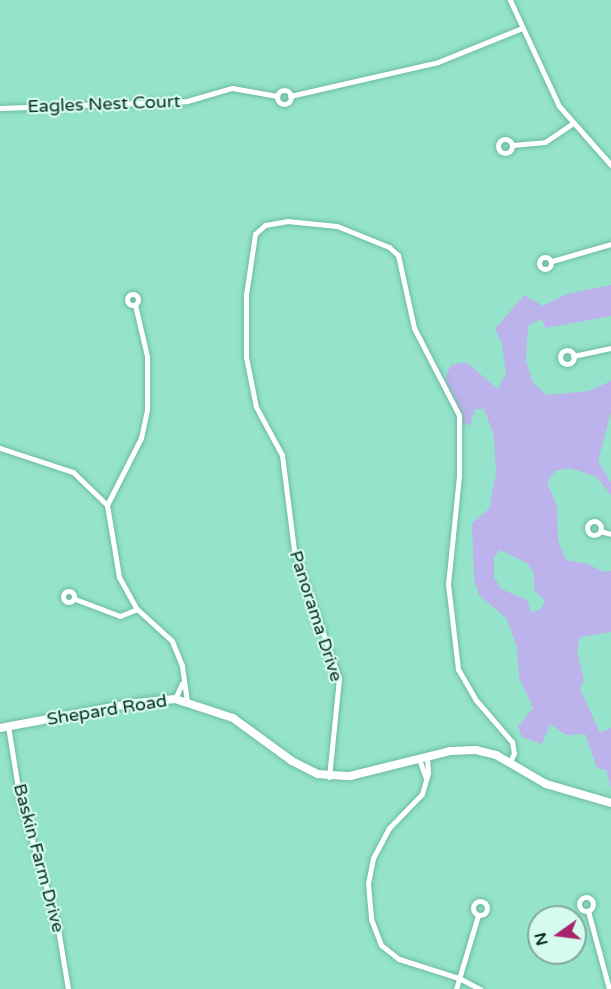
<!DOCTYPE html>
<style>
body{margin:0}
#map{position:relative;width:611px;height:989px;overflow:hidden;background:#94e3ca;font-family:"Varela Round",sans-serif}
div>[style]{position:absolute}
[style*='--x']{left:calc(var(--x)*1px);top:calc(var(--y)*1px);width:calc(var(--w)*1px);rotate:calc(var(--a)*1deg)}
.green>*{inset:0;background:#bcb2ec}
.roads{filter:drop-shadow(0 0 2px #6cbba3) drop-shadow(0 0 2px #6cbba3)}
.street>*{height:5px;margin:-2.5px;padding:0 2.5px;transform-origin:2.5px;border-radius:2.5px;background:#fff}
.street>.ring{margin:-2.5px;padding:0;box-sizing:content-box;background:none;border:5px solid #fff;border-radius:50%}
.secondary>*{height:8px;margin:-4px;padding:0 4px;transform-origin:4px;border-radius:4px;background:#fff}
span{translate:-50% -50%;white-space:nowrap;text-align:center;line-height:1.15;-webkit-text-stroke:4.5px #d5fbee;paint-order:stroke}
.street-label{font-size:18px;color:#082b22}
.north{position:absolute;left:527px;top:905px;width:60px;height:60px;box-sizing:border-box;background:#d5fbee;border:2px solid #83a89c;border-radius:50%;rotate:256deg;font-size:16px;font-weight:700;line-height:24px;text-align:center;color:#082b22}
.north::after{content:'';display:block;margin:auto;width:21px;height:27px;background:#a9246d;clip-path:polygon(50% 0,100% 100%,50% 72%,0 100%)}
</style>
<div id="map">
<div class="green">
<div style="clip-path:polygon(evenodd,611px 285px,611px 316px,546px 328px,541px 319px,528px 326px,526px 360px,533px 383px,547px 395px,589px 391px,611px 381px,611px 412px,598px 461px,611px 482px,611px 495px,597px 477px,570px 468px,555px 471px,547px 482px,557px 506px,558px 540px,566px 560px,588px 564px,603px 572px,611px 571px,611px 632px,580px 637px,577px 651px,584px 680px,580px 689px,600px 733px,611px 728px,611px 787px,606px 770px,597px 768px,585px 734px,566px 735px,550px 724px,542px 744px,522px 737px,518px 727px,533px 708px,519px 677px,517px 648px,507px 619px,479px 595px,474px 579px,472px 523px,489px 509px,496px 474px,494px 436px,484px 409px,475px 409px,470px 426px,462px 422px,456px 401px,444px 380px,451px 365px,466px 362px,498px 389px,506px 374px,502px 344px,495px 329px,524px 295px,543px 306px,567px 294px,611px 285px,500px 550px,527px 563px,534px 573px,534px 590px,545px 601px,541px 609px,531px 613px,527px 600px,501px 589px,494px 577px,494px 557px,500px 550px)"></div>
</div>
<div class="roads">
<div class="street">
<div style="--x:510;--y:0;--w:117;--a:65.2"></div>
<div style="--x:559;--y:106;--w:79;--a:48.6"></div>
<div class="ring" style="left:277px;top:90px;width:9px;height:9px"></div>
<div style="--x:290;--y:96;--w:152;--a:-12.9"></div>
<div style="--x:438;--y:62;--w:91;--a:-22"></div>
<div style="--x:0;--y:108;--w:187;--a:-2.1"></div>
<div style="--x:187;--y:101;--w:47;--a:-16.1"></div>
<div style="--x:232;--y:88;--w:46;--a:10.1"></div>
<div class="ring" style="left:498px;top:139px;width:9px;height:9px"></div>
<div style="--x:512;--y:145;--w:33;--a:-5"></div>
<div style="--x:545;--y:142;--w:32;--a:-34"></div>
<div class="ring" style="left:539px;top:257px;width:7px;height:7px"></div>
<div style="--x:552;--y:261;--w:61;--a:-16.1"></div>
<div class="ring" style="left:127.5px;top:294.5px;width:6px;height:6px"></div>
<div class="ring" style="left:560px;top:350px;width:9px;height:9px"></div>
<div style="--x:573;--y:356;--w:39;--a:-12"></div>
<div style="--x:0;--y:448;--w:77;--a:18.2"></div>
<div style="--x:73;--y:472;--w:47;--a:44.1"></div>
<div style="--x:107;--y:505;--w:73;--a:80.5"></div>
<div style="--x:119;--y:577;--w:37;--a:61"></div>
<div style="--x:137;--y:609;--w:47;--a:42.4"></div>
<div style="--x:172;--y:641;--w:27;--a:68"></div>
<div style="--x:182;--y:666;--w:35;--a:82"></div>
<div style="--x:107;--y:505;--w:75;--a:-63.1"></div>
<div style="--x:141;--y:438;--w:29;--a:-78"></div>
<div style="--x:147;--y:410;--w:54;--a:-90"></div>
<div style="--x:147;--y:356;--w:52;--a:-103.2"></div>
<div class="ring" style="left:587px;top:521px;width:9px;height:9px"></div>
<div style="--x:600;--y:531;--w:11;--a:15"></div>
<div class="ring" style="left:63.5px;top:591.5px;width:6px;height:6px"></div>
<div style="--x:75;--y:599;--w:48;--a:20.7"></div>
<div style="--x:120;--y:616;--w:18;--a:-22"></div>
<div style="--x:175;--y:699;--w:17;--a:-66"></div>
<div style="--x:8;--y:726;--w:75;--a:80.8"></div>
<div style="--x:20;--y:800;--w:128;--a:73.3"></div>
<div style="--x:57;--y:923;--w:67;--a:80.5"></div>
<div style="--x:427;--y:757;--w:16;--a:86"></div>
<div style="--x:428;--y:773;--w:22;--a:106"></div>
<div style="--x:422;--y:794;--w:47;--a:134.1"></div>
<div style="--x:389;--y:828;--w:34;--a:118"></div>
<div style="--x:373;--y:858;--w:25;--a:101"></div>
<div style="--x:368;--y:883;--w:36;--a:85"></div>
<div style="--x:371;--y:919;--w:28;--a:69"></div>
<div style="--x:381;--y:945;--w:23;--a:38"></div>
<div style="--x:399;--y:959;--w:63;--a:17.6"></div>
<div style="--x:459;--y:978;--w:24;--a:28"></div>
<div style="--x:419;--y:759;--w:20;--a:70"></div>
<div style="--x:329;--y:777;--w:100;--a:-84.2"></div>
<div style="--x:339;--y:678;--w:136;--a:-109.4"></div>
<div style="--x:294;--y:550;--w:96;--a:-97.2"></div>
<div style="--x:282;--y:455;--w:55;--a:-118.4"></div>
<div style="--x:256;--y:407;--w:51;--a:-101.3"></div>
<div style="--x:246;--y:357;--w:62;--a:-90"></div>
<div style="--x:246;--y:295;--w:62;--a:-81.6"></div>
<div style="--x:255;--y:234;--w:13;--a:-42"></div>
<div style="--x:265;--y:225;--w:22;--a:-10"></div>
<div style="--x:287;--y:221;--w:50;--a:5.7"></div>
<div style="--x:337;--y:226;--w:56;--a:22"></div>
<div style="--x:389;--y:247;--w:12;--a:42"></div>
<div style="--x:398;--y:255;--w:75;--a:77.6"></div>
<div style="--x:414;--y:328;--w:98;--a:62.7"></div>
<div style="--x:459;--y:415;--w:61;--a:90"></div>
<div style="--x:459;--y:476;--w:109;--a:95.8"></div>
<div style="--x:448;--y:584;--w:86;--a:83.3"></div>
<div style="--x:458;--y:669;--w:34;--a:60"></div>
<div style="--x:475;--y:699;--w:57;--a:49.3"></div>
<div style="--x:512;--y:742;--w:11;--a:80"></div>
<div style="--x:514;--y:753;--w:10;--a:114"></div>
<div class="ring" style="left:579px;top:897px;width:9px;height:9px"></div>
<div class="ring" style="left:473px;top:901px;width:9px;height:9px"></div>
<div style="--x:588;--y:911;--w:81;--a:74.9"></div>
<div style="--x:456;--y:989;--w:77;--a:-73.4"></div>
</div>
<div class="secondary">
<div style="--x:0;--y:728;--w:130;--a:-10.6"></div>
<div style="--x:128;--y:704;--w:47;--a:-6.1"></div>
<div style="--x:175;--y:699;--w:61;--a:18.1"></div>
<div style="--x:233;--y:718;--w:73;--a:36.1"></div>
<div style="--x:292;--y:761;--w:29;--a:27"></div>
<div style="--x:318;--y:774;--w:32;--a:4"></div>
<div style="--x:350;--y:776;--w:103;--a:-14"></div>
<div style="--x:450;--y:751;--w:26;--a:-2"></div>
<div style="--x:476;--y:750;--w:21;--a:14"></div>
<div style="--x:496;--y:755;--w:58;--a:30.1"></div>
<div style="--x:546;--y:784;--w:68;--a:16.3"></div>
</div>
</div>
<div class="street-label">
<span style="left:104px;top:104px;rotate:-2deg">Eagles Nest Court</span>
<span style="left:316px;top:616px;rotate:72deg">Panorama Drive</span>
<span style="left:107px;top:710px;rotate:-9deg">Shepard Road</span>
<span style="left:39px;top:858px;rotate:75deg">Baskin Farm Drive</span>
</div>
<div class="north">N</div>
</div>
